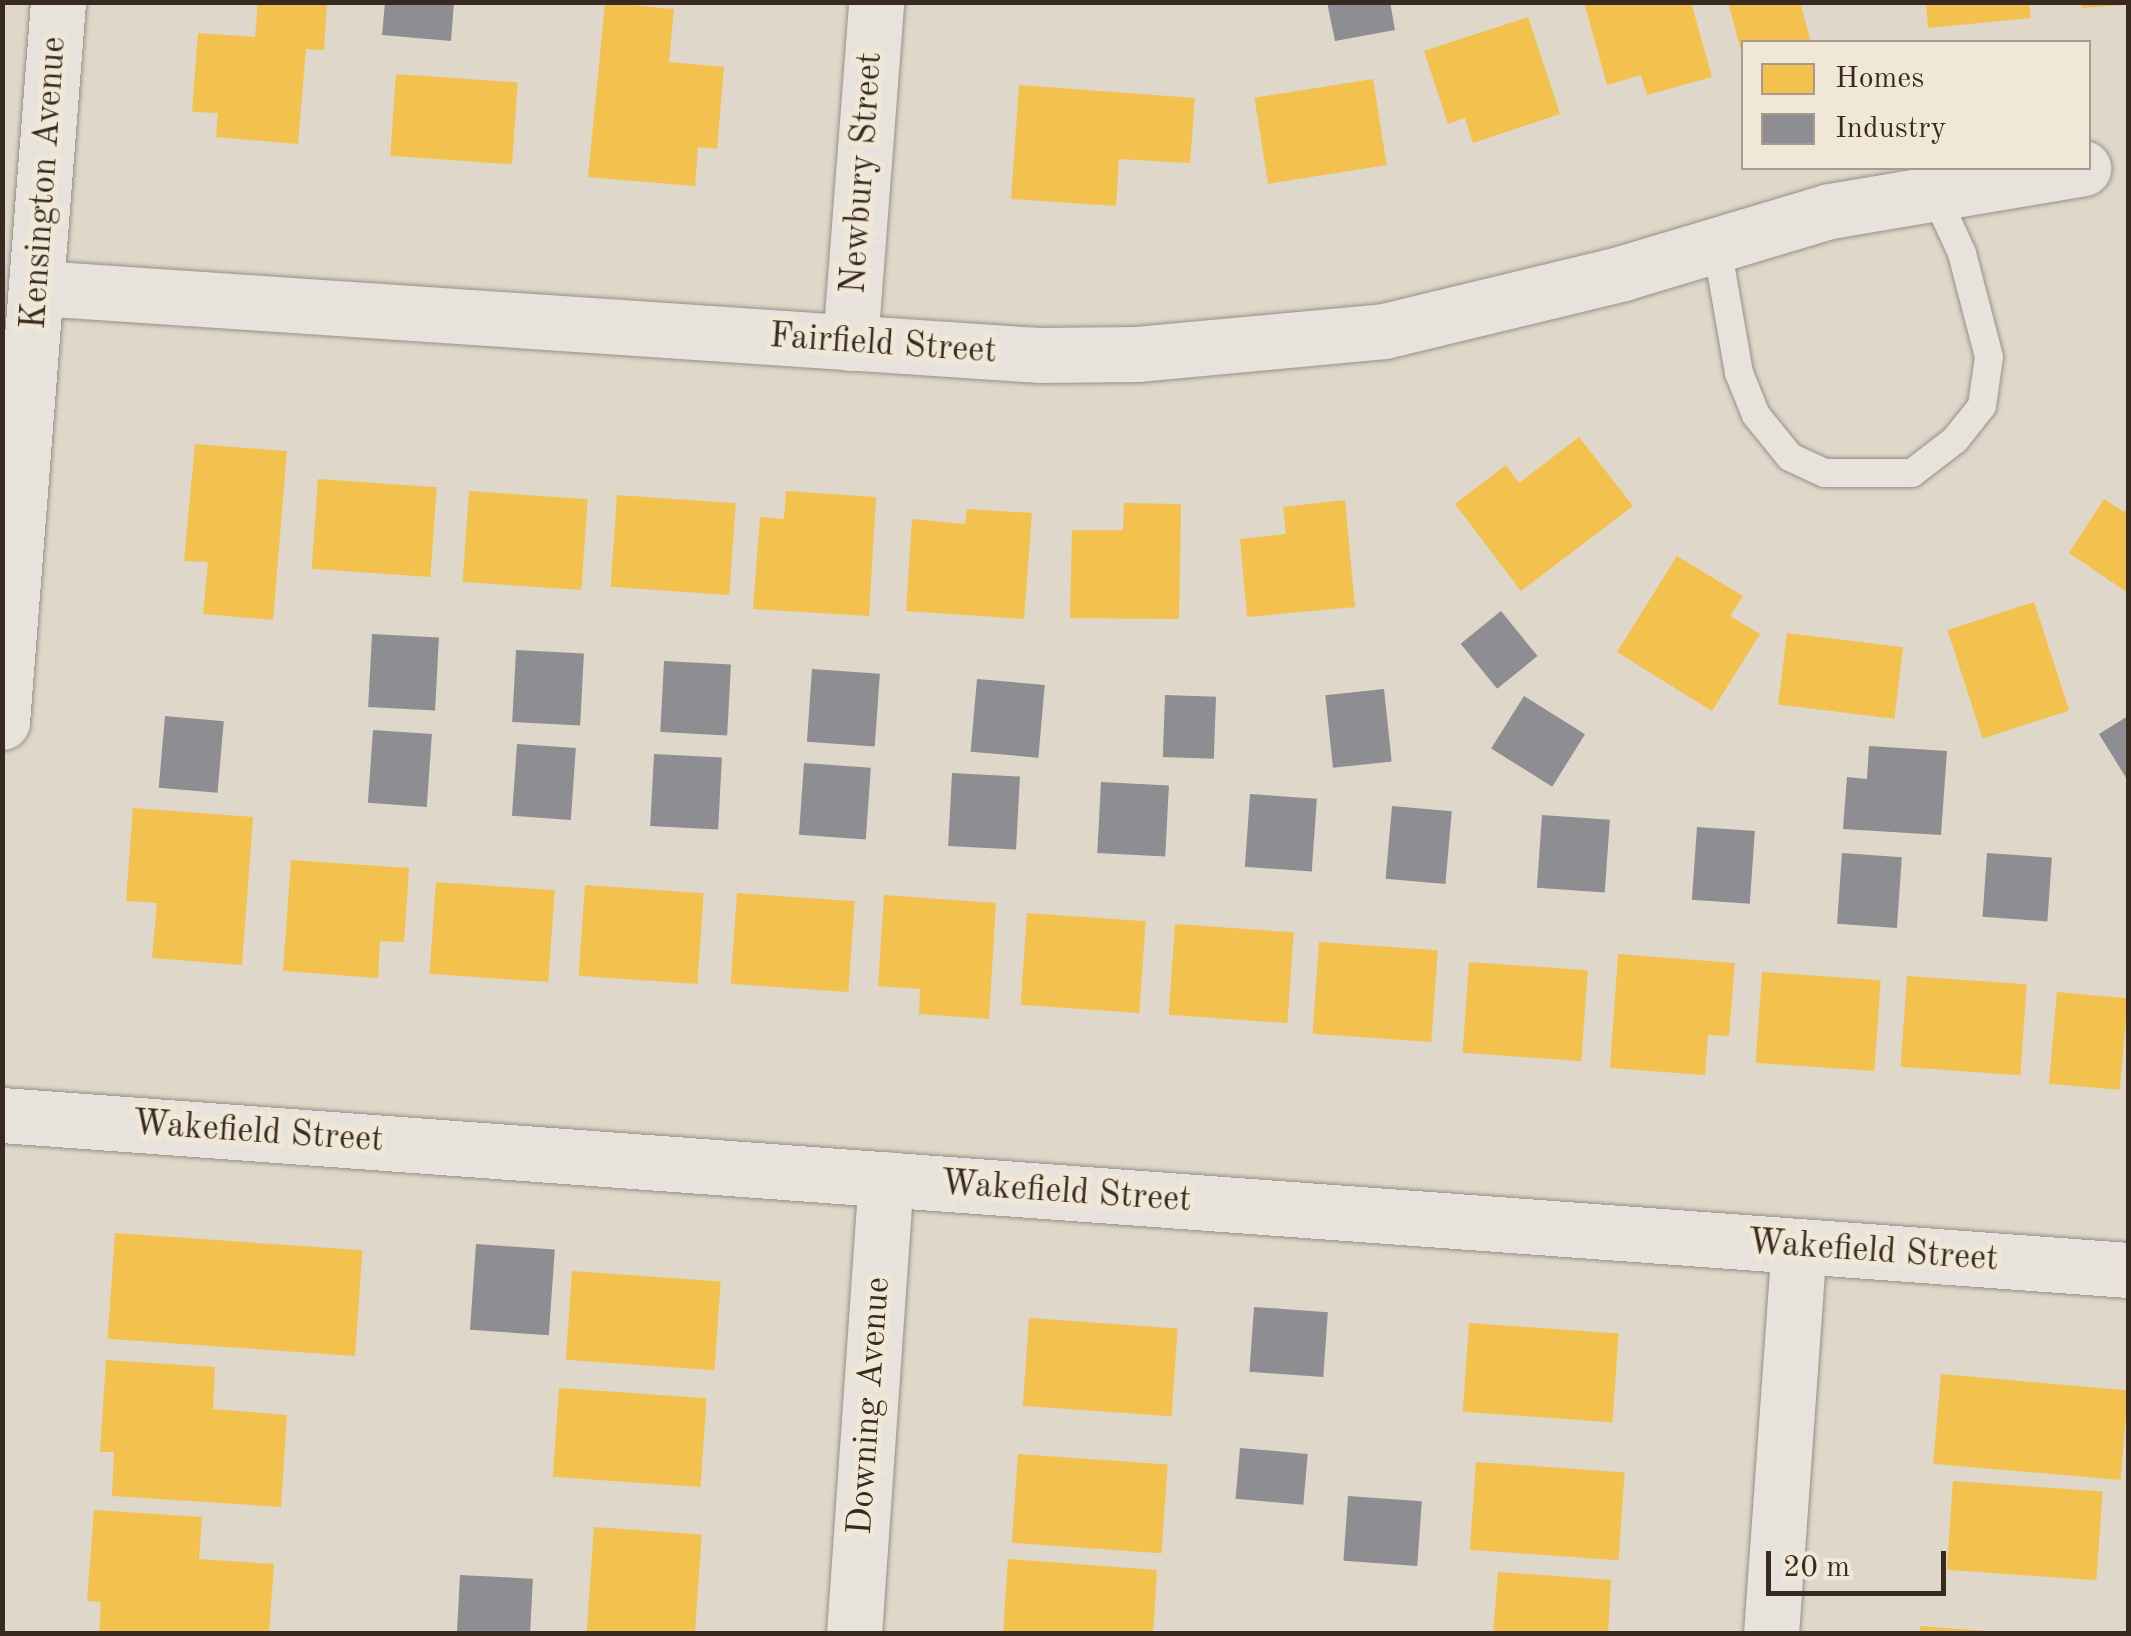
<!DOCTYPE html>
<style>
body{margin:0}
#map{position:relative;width:2131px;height:1636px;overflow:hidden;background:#dfd7c9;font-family:"Old Standard TT",serif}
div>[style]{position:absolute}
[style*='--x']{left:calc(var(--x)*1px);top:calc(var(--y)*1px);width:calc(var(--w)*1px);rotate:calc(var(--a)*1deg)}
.homes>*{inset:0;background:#f2c14e;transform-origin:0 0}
.industry>*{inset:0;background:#8d8d92;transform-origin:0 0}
.roads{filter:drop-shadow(0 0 2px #969088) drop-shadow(0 0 2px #969088)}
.service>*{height:28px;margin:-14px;padding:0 14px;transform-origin:14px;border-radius:14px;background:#e7e2db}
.minor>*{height:55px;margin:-27.5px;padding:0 27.5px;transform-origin:27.5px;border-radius:27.5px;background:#e7e2db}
span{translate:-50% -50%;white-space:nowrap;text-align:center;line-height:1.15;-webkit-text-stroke:10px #f0e7d6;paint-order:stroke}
.street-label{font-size:35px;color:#382a21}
.frame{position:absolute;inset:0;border:5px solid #382a21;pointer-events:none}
.legend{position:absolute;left:1741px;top:40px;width:350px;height:130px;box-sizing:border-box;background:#f0e7d6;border:2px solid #a69b8e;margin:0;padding:12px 18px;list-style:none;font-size:30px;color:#382a21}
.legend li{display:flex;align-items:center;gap:20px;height:50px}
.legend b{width:50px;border:2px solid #a69b8e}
.scale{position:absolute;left:1766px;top:1551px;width:180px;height:45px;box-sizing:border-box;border:5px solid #382a21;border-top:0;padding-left:12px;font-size:30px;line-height:35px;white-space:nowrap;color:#382a21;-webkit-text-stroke:8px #f0e7d6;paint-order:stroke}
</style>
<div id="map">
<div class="homes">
<div style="clip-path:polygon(258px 2px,327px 2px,324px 50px,306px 49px,298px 144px,216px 137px,218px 113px,192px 112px,198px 33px,255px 37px)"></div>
<div style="clip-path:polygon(1584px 2px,1691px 2px,1712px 77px,1647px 95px,1641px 75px,1607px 85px)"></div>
<div style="clip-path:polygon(1728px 2px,1800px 2px,1811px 42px,1744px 42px,1742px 55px)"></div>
<div style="clip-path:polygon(1926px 2px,2029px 2px,2031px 18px,1928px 28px)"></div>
<div style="clip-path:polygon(2081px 2px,2124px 2px,2124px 5px,2082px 8px)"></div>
<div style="clip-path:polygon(605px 3px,674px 9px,669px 62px,724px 67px,717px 149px,698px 147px,695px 186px,588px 177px)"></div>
<div style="clip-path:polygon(1528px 17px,1560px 114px,1473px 143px,1465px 118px,1448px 124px,1424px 51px)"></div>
<div style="left:396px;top:74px;width:122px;height:82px;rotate:4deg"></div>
<div style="left:1373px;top:79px;width:87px;height:120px;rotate:81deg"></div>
<div style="clip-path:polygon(1019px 85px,1195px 98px,1190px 163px,1119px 159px,1116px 206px,1011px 199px)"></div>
<div style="clip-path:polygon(1579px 437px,1633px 506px,1521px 591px,1455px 504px,1506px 465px,1519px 483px)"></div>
<div style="clip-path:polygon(195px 444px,287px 451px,273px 620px,203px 614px,208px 562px,184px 561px)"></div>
<div style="left:318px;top:479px;width:119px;height:90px;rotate:4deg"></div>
<div style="left:469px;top:491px;width:119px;height:91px;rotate:4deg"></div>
<div style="clip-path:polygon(786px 491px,876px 497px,869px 616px,753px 609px,760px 517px,784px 519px)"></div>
<div style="left:617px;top:495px;width:119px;height:92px;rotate:4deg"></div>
<div style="clip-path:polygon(2104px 499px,2124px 512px,2128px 506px,2128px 593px,2069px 553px)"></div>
<div style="clip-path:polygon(1345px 500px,1355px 607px,1247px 617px,1240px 539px,1286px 534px,1283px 507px)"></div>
<div style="clip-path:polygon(1124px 503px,1181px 504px,1179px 619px,1070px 618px,1072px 530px,1123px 530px)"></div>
<div style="clip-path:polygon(967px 509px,1032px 513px,1024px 619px,906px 611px,912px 519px,965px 524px)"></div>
<div style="clip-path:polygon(1677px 556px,1743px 596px,1730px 616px,1760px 634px,1712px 711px,1617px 652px)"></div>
<div style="left:2034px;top:602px;width:114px;height:91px;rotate:72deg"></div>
<div style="left:1787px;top:633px;width:117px;height:72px;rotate:7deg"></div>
<div style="clip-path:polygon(133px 808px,253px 817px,242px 965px,152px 958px,157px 903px,126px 901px)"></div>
<div style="clip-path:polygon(291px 860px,409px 868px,404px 942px,380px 941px,378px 978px,283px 971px)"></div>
<div style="left:436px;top:882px;width:119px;height:92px;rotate:4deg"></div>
<div style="left:585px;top:885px;width:119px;height:91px;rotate:4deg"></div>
<div style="left:737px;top:893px;width:118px;height:91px;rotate:4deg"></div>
<div style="clip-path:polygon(884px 895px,996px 903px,989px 1019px,919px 1014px,920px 989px,878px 986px)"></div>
<div style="left:1027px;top:913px;width:119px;height:92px;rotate:4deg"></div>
<div style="left:1175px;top:924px;width:119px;height:91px;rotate:4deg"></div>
<div style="left:1319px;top:942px;width:119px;height:92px;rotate:4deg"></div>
<div style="clip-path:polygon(1618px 954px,1735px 963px,1729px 1036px,1708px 1035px,1705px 1075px,1610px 1068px)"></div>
<div style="left:1469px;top:962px;width:119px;height:91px;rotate:4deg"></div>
<div style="left:1762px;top:972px;width:119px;height:91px;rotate:4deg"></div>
<div style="left:1907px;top:976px;width:120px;height:91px;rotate:4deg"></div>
<div style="left:2057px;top:992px;width:71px;height:92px;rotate:5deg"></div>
<div style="left:115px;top:1233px;width:248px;height:106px;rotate:4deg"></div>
<div style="left:572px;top:1271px;width:149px;height:89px;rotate:4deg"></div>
<div style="left:1029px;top:1318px;width:149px;height:88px;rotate:4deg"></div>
<div style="left:1469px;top:1323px;width:150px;height:89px;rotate:4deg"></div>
<div style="clip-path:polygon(106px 1360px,215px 1367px,213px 1409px,287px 1415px,281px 1507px,112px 1496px,114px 1452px,100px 1452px)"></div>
<div style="left:1941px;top:1374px;width:188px;height:90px;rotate:5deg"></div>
<div style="left:559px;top:1388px;width:148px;height:89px;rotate:4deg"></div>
<div style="left:1018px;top:1454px;width:150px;height:89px;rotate:4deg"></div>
<div style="left:1476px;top:1462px;width:149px;height:88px;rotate:4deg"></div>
<div style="left:1953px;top:1481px;width:150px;height:89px;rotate:4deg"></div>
<div style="clip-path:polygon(94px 1510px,202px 1517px,199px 1559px,274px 1564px,269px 1634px,99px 1634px,101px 1602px,87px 1601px)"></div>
<div style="left:594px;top:1527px;width:108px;height:107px;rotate:4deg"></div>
<div style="clip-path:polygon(1008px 1559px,1157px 1570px,1153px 1634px,1003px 1634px)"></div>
<div style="clip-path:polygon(1498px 1572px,1611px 1580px,1608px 1634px,1493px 1634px)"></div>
<div style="clip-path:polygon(1920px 1626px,1987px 1631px,1987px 1634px,1920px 1634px)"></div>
</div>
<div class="industry">
<div style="clip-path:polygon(385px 2px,454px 2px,451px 41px,382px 35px)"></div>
<div style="clip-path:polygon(1327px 2px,1390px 2px,1395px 30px,1335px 41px)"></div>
<div style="left:1501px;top:611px;width:58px;height:52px;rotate:51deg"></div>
<div style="left:372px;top:634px;width:67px;height:73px;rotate:3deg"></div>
<div style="left:516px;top:650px;width:68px;height:72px;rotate:3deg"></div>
<div style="left:664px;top:661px;width:67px;height:71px;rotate:3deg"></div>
<div style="left:812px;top:669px;width:68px;height:73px;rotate:4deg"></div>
<div style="left:977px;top:679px;width:68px;height:73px;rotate:5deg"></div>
<div style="left:1384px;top:689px;width:73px;height:59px;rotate:84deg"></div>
<div style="left:1165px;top:695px;width:51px;height:62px;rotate:2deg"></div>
<div style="left:1524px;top:696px;width:72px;height:62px;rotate:32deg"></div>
<div style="left:165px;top:716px;width:59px;height:72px;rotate:5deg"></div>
<div style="clip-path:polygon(2128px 716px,2128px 781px,2099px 734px)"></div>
<div style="left:373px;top:730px;width:59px;height:73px;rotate:4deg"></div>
<div style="left:517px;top:744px;width:59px;height:72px;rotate:4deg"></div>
<div style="clip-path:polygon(1869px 746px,1947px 751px,1941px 835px,1843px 829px,1847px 777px,1867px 779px)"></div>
<div style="left:654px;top:754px;width:68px;height:72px;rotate:3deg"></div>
<div style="left:804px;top:763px;width:67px;height:72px;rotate:4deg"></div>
<div style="left:952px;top:773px;width:68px;height:73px;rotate:3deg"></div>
<div style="left:1101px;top:782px;width:68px;height:71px;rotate:3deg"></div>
<div style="left:1250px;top:794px;width:67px;height:73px;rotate:4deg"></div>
<div style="left:1392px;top:806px;width:60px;height:73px;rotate:5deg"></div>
<div style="left:1542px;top:815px;width:68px;height:73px;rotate:4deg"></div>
<div style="left:1697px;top:827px;width:58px;height:73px;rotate:4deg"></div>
<div style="left:1842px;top:853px;width:60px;height:71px;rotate:4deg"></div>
<div style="left:1987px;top:853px;width:65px;height:64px;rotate:4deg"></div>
<div style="left:476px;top:1244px;width:79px;height:86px;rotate:4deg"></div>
<div style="left:1254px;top:1307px;width:74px;height:65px;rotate:4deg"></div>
<div style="left:1240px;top:1448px;width:68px;height:51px;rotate:5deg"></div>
<div style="left:1348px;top:1496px;width:74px;height:65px;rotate:4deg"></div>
<div style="left:460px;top:1575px;width:73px;height:59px;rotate:3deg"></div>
</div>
<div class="roads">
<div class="service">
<div style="--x:1716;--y:241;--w:134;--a:80.1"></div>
<div style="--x:1739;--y:373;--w:45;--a:68"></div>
<div style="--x:1756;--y:415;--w:54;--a:51"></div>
<div style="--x:1790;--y:457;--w:38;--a:25"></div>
<div style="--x:1825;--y:473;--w:87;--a:0"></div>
<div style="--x:1912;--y:473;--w:54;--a:-37.5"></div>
<div style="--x:1955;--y:440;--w:43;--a:-51.5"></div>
<div style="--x:1982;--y:406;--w:49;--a:-81.9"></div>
<div style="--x:1989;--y:357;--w:107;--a:-104.6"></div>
<div style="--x:1962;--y:253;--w:72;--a:-114.8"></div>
</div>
<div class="minor">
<div style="--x:38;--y:288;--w:1004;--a:3.83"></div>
<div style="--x:1040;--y:355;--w:97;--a:-0.6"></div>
<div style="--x:1137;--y:354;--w:248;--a:-5.3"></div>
<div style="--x:1384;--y:331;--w:246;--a:-13.6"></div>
<div style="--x:1623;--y:273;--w:216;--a:-16.7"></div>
<div style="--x:1830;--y:211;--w:257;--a:-9.6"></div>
<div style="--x:850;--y:343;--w:342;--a:-85.6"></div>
<div style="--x:2;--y:722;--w:722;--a:-85.55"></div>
<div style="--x:2;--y:1115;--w:2132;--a:4.17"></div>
<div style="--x:854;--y:1634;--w:456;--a:-86"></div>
<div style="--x:1771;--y:1634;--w:388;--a:-85.9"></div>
</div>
</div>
<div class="street-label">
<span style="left:863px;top:173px;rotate:-86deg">Newbury Street</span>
<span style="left:45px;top:183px;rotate:-86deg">Kensington Avenue</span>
<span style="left:883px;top:345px;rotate:4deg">Fairfield Street</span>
<span style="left:258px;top:1133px;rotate:4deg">Wakefield Street</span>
<span style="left:1066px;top:1193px;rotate:4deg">Wakefield Street</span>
<span style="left:1873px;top:1252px;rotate:4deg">Wakefield Street</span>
<span style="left:870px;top:1406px;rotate:-86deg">Downing Avenue</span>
</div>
<div class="frame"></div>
<ul class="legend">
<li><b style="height:28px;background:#f2c14e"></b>Homes</li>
<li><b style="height:28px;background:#8d8d92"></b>Industry</li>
</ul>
<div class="scale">20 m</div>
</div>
